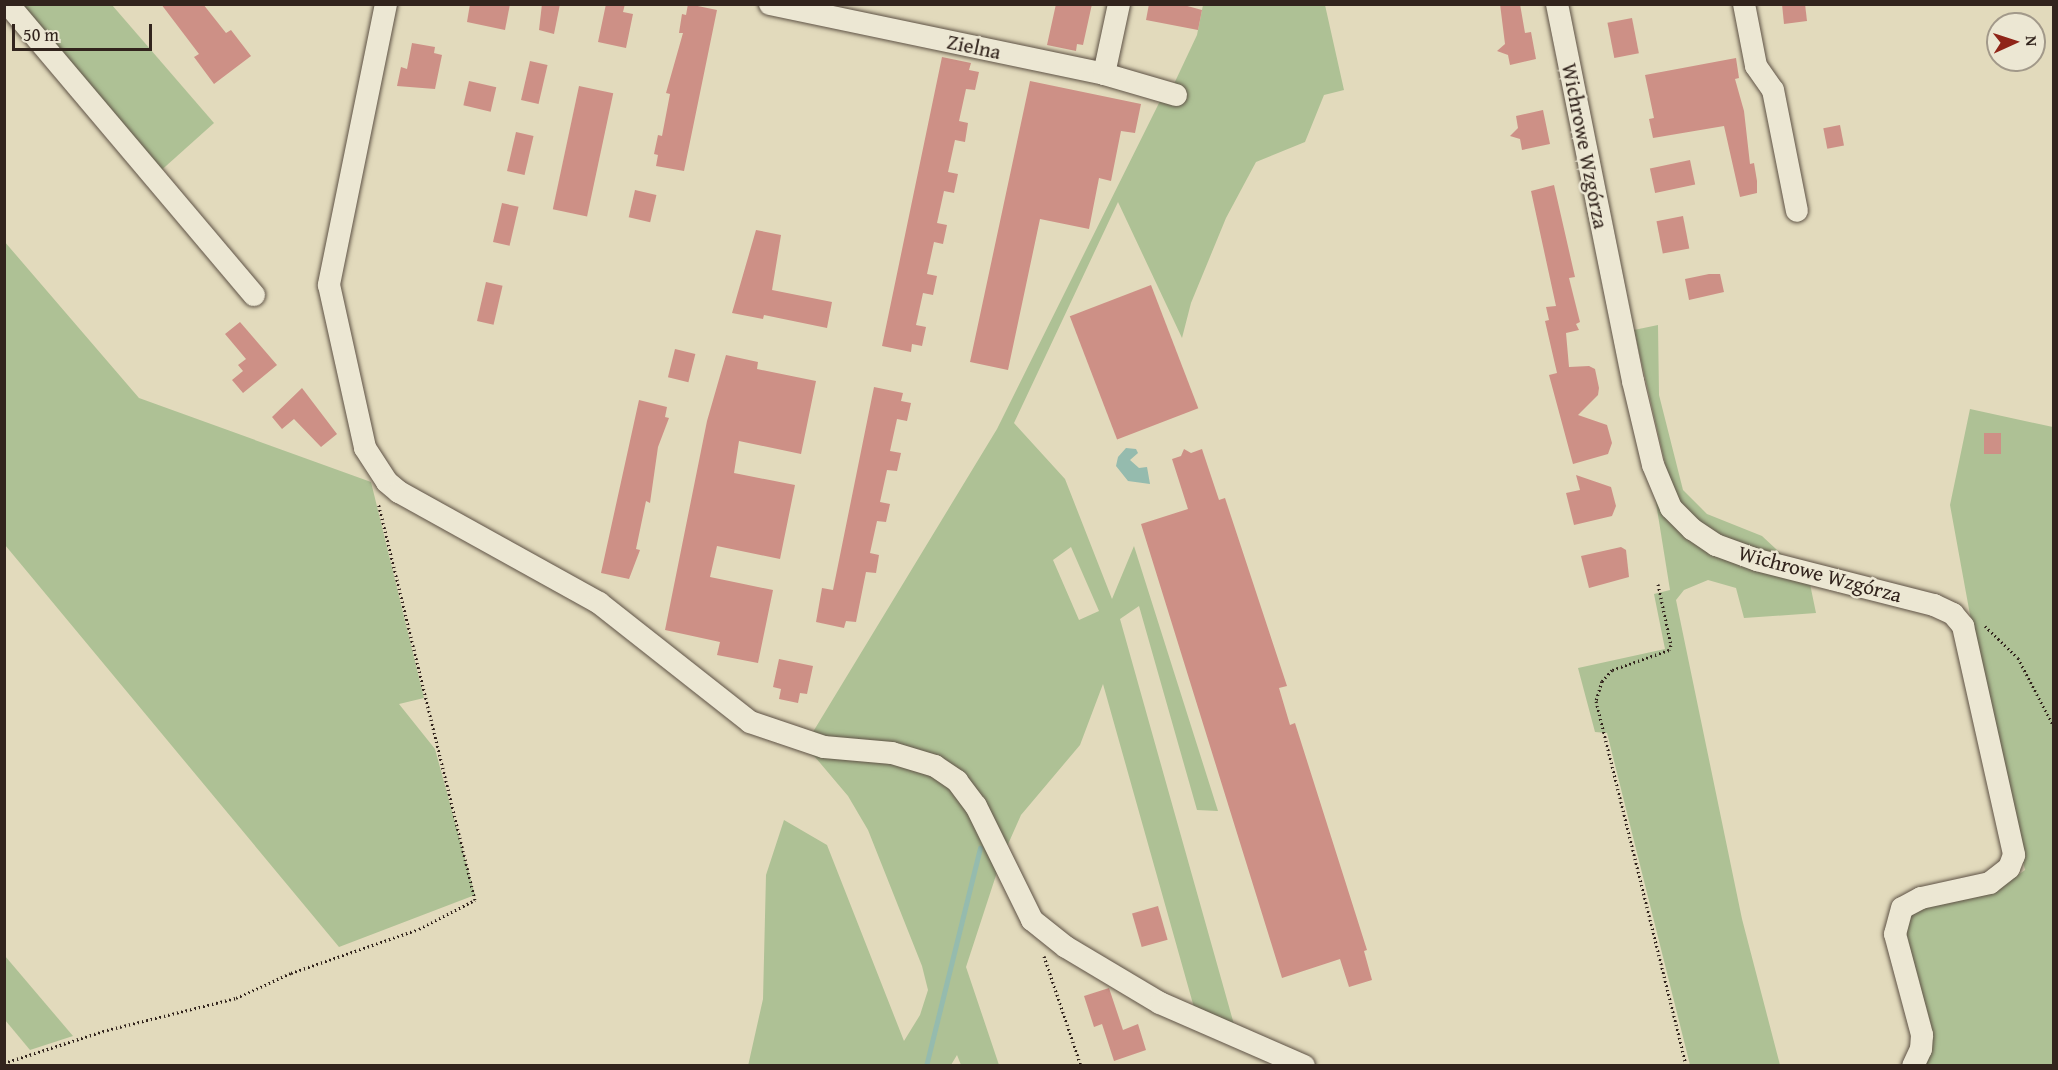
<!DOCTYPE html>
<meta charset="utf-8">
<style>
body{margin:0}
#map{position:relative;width:2058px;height:1070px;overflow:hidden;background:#e2dabc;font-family:"Gentium Book Plus",serif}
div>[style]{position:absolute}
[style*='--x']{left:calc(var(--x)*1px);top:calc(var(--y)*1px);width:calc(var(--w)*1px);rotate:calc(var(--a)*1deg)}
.green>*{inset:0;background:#aec195}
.water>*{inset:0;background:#95bbae}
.stream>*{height:5px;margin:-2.5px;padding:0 2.5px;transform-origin:2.5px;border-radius:2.5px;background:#95bbae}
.building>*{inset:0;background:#cd9086;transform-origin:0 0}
.path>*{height:3px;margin-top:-1.5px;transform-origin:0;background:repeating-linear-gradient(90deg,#32241d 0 1.5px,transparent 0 4.5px)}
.roads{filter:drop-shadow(0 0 2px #5e5245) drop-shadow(0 0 2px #5e5245)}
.minor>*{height:22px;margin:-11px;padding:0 11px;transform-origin:11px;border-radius:11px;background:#ece7d3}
span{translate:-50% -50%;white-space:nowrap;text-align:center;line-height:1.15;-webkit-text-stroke:5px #ece7d3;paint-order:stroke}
.street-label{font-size:21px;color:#32241d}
.frame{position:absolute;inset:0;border:6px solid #32241d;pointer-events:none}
.north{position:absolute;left:1986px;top:12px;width:60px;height:60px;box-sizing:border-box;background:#ece7d3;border:2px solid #a2998a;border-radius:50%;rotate:87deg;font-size:16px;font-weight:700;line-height:24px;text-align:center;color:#32241d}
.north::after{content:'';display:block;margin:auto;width:21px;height:27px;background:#8f2418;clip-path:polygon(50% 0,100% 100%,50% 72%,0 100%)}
.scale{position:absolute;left:12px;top:24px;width:140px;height:27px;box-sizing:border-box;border:3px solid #32241d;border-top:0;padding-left:8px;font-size:18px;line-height:21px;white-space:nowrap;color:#32241d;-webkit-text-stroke:4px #ece7d3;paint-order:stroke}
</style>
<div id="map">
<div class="green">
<div style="clip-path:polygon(4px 5px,112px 5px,214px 123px,147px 183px)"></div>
<div style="clip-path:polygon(evenodd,1203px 5px,1325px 5px,1344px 90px,1324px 95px,1305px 142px,1256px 162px,1226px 218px,1191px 303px,1182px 338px,1118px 202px,1014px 423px,1065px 479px,1112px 599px,1134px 546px,1218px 811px,1197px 810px,1139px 606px,1120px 619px,1235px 1028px,1195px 1011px,1103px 684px,1080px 745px,1021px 815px,1001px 860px,966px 967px,999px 1065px,961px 1065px,957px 1055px,951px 1065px,748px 1066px,763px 999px,766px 875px,784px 820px,827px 845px,904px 1041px,920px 1015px,928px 990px,922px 966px,868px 830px,848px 796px,815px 757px,802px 750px,997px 429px,1161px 99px,1173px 86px,1197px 35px,1203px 5px,1071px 547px,1099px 611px,1079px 620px,1053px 560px,1071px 547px)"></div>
<div style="clip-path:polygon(4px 241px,139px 398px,371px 482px,424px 698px,399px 704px,435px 749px,475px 895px,339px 947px,5px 545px)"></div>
<div style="clip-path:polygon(1658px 325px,1659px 395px,1683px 490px,1707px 514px,1762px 536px,1791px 563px,1722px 541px,1674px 502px,1634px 330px)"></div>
<div style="clip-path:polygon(1970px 409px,2053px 427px,2053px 1065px,1920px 1065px,1900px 930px,1906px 913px,2004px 885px,2025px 870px,1989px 719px,1950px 505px)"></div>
<div style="clip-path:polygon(1653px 484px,1669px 515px,1810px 584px,1816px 613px,1744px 618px,1736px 588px,1708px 580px,1684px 590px,1676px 600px,1742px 919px,1780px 1065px,1690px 1065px,1607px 733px,1595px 732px,1578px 668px,1665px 649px,1654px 594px,1670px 590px)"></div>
<div style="clip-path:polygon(4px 956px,5px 956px,73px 1036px,30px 1050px,5px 1020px)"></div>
</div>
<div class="water">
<div style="clip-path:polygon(1126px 448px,1136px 449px,1138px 453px,1130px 460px,1139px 468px,1147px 467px,1150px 484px,1128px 481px,1116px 466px,1118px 457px)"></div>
</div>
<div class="stream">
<div style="--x:926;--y:1066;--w:225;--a:-76.1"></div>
</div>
<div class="building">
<div style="clip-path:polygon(161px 4px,203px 4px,226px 33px,231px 30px,251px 56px,214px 84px,194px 57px,199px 54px)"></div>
<div style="clip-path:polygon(470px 4px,510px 4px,505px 30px,467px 22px)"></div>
<div style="clip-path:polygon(542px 4px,560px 4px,554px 34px,539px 30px)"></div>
<div style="clip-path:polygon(606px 4px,625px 4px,623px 12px,633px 14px,626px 48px,598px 42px)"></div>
<div style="clip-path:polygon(688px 4px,717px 10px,684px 171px,656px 166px,658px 155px,654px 154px,658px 135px,662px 136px,670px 94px,666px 93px,683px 33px,679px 33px,682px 14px,686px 15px)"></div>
<div style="clip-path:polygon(1056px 4px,1092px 4px,1083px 45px,1077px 44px,1076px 51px,1047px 45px)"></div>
<div style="clip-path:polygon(1149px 4px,1180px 4px,1202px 10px,1198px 30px,1146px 20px)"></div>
<div style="clip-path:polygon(1500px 4px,1520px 4px,1525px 33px,1531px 32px,1536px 59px,1510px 65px,1508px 55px,1497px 51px,1505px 44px)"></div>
<div style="clip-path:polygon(1782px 4px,1805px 4px,1807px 21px,1784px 24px)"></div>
<div style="left:1632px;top:18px;width:36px;height:25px;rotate:79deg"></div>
<div style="clip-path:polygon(412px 43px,435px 47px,434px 53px,442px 55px,435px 89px,397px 86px,401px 67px,407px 69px)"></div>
<div style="clip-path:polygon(942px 57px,971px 63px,969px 70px,979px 72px,975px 90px,966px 89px,959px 121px,968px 123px,965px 142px,955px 140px,948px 172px,958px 174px,954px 193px,944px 191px,937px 223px,947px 225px,943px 244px,934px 242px,927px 274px,937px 276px,933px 295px,923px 293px,916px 325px,926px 327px,922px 346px,912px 344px,911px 352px,882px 346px)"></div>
<div style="clip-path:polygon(1736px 58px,1739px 78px,1735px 79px,1744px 111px,1750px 164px,1754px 163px,1757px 181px,1757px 193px,1740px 197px,1724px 126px,1653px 138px,1649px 119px,1654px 118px,1645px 75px)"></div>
<div style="left:530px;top:61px;width:18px;height:40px;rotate:13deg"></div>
<div style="left:469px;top:81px;width:28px;height:25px;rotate:13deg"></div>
<div style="clip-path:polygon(1030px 81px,1141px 104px,1135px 133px,1121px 131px,1111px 181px,1099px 178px,1089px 229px,1040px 219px,1008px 370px,970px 362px)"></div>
<div style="left:579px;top:86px;width:35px;height:126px;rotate:12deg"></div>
<div style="clip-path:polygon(1543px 110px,1550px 144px,1522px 150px,1520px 139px,1510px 136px,1518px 128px,1516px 116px)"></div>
<div style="left:1840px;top:125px;width:21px;height:17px;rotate:79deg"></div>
<div style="left:516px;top:132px;width:18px;height:40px;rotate:13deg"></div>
<div style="left:1690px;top:160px;width:25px;height:41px;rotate:78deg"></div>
<div style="clip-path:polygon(1554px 185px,1575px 277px,1569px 278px,1580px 322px,1576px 324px,1579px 330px,1566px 333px,1569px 367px,1589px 366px,1595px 369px,1599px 388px,1598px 395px,1578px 415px,1607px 425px,1612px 443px,1608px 454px,1573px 464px,1549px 375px,1557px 373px,1545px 321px,1549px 320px,1546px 307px,1556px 306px,1531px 191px)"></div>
<div style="left:635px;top:190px;width:22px;height:28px;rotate:13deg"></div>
<div style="left:502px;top:203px;width:17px;height:40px;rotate:13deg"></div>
<div style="left:1683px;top:216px;width:33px;height:27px;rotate:79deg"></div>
<div style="clip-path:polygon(756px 230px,781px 235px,772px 290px,832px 302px,827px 328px,764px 315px,763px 319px,732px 313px)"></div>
<div style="clip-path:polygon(1709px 274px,1720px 274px,1724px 292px,1689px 300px,1685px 279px)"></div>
<div style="left:486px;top:282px;width:17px;height:40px;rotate:13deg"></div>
<div style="left:1151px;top:285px;width:132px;height:87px;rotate:69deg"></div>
<div style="clip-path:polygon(240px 322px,277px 365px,243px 393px,232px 380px,243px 371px,238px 365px,246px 359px,225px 334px)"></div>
<div style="left:675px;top:349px;width:21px;height:29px;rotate:14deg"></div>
<div style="clip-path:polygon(726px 355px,758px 362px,757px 369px,816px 381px,801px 454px,739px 441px,734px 473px,795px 485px,780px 559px,717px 546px,710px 577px,773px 590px,758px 663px,717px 655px,720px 642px,665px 630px,707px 421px)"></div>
<div style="clip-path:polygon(874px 387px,903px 393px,901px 401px,911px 403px,907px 421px,897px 419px,890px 451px,901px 453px,897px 471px,887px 470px,880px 502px,890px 504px,886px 522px,877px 521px,870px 553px,879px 555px,876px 573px,866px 572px,856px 622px,846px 621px,844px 628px,816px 622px,822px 588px,833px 590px)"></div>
<div style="clip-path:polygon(302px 388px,337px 434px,321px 447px,294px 419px,282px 429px,272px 417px)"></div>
<div style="clip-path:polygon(639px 400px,667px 407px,665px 417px,669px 418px,658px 447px,650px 503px,646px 501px,636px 549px,640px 550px,629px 579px,601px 573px)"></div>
<div style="left:1984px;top:433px;width:17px;height:21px"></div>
<div style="clip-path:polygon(1184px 449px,1191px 453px,1202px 449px,1219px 500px,1225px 498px,1287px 686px,1279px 688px,1290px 725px,1295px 723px,1367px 950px,1364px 951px,1372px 980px,1349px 987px,1340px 959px,1282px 978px,1141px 524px,1188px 509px,1172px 459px,1181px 456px)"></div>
<div style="clip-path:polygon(1576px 475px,1611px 487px,1616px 506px,1612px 516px,1574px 525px,1566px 493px,1580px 490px)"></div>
<div style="clip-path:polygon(1621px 547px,1626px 550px,1629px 577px,1589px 588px,1581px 556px)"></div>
<div style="clip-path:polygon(779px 659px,813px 666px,807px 694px,800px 693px,798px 703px,779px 699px,781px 689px,773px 687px)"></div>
<div style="left:1158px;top:906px;width:35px;height:27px;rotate:74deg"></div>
<div style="clip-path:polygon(1109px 988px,1123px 1030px,1138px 1024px,1146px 1050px,1114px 1061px,1102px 1024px,1094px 1027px,1084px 996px)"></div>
</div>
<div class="path">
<div style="--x:1658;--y:584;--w:62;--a:78"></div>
<div style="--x:1671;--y:645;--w:5;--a:112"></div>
<div style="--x:1669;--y:650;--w:60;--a:160.7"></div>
<div style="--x:1612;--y:670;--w:15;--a:132"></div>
<div style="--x:1602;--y:681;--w:21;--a:107"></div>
<div style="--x:1596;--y:701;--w:376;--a:76.1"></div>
<div style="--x:1985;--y:626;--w:46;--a:44.1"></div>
<div style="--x:2018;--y:658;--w:78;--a:62.4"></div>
<div style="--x:1044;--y:956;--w:116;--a:71.4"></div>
<div style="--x:4;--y:1063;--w:108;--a:-17.8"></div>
<div style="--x:107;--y:1030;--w:133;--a:-13.9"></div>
<div style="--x:236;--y:998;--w:60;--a:-24.4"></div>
<div style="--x:291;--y:973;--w:135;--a:-19"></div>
<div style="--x:419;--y:929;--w:63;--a:-27.4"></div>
<div style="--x:475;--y:900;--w:409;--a:-103.7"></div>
</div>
<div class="roads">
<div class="minor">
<div style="--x:8;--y:4;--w:381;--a:49.8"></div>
<div style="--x:386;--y:4;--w:287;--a:101.5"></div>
<div style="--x:329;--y:285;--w:167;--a:77.5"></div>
<div style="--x:365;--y:448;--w:40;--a:57.1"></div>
<div style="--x:387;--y:482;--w:16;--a:40"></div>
<div style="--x:399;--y:492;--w:229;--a:29"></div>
<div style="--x:599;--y:603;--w:192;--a:38.2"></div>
<div style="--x:750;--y:722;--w:78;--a:18.7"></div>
<div style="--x:824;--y:747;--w:68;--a:5"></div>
<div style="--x:892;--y:753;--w:45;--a:16.8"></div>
<div style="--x:935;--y:766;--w:27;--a:34"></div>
<div style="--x:957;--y:781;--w:31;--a:53"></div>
<div style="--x:976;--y:806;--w:127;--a:63.8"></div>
<div style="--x:1032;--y:920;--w:43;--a:38.5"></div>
<div style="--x:1066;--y:947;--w:109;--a:30.8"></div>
<div style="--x:1160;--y:1003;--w:157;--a:23.6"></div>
<div style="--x:770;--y:4;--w:341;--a:11.8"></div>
<div style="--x:1104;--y:74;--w:75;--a:16.3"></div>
<div style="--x:1557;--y:4;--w:385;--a:78.6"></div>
<div style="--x:1633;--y:381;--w:86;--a:76.6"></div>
<div style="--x:1653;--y:465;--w:47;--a:67.3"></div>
<div style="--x:1671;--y:508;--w:30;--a:45"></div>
<div style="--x:1692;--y:529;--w:29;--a:34"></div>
<div style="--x:1716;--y:545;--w:44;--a:20.1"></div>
<div style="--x:1757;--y:560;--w:183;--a:14.3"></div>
<div style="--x:1934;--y:605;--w:21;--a:25"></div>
<div style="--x:1953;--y:614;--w:16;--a:50"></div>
<div style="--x:1963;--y:626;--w:235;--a:77.4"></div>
<div style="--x:2014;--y:855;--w:14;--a:111"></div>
<div style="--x:2009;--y:868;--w:24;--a:142"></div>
<div style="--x:1990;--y:883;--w:71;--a:167.7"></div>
<div style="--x:1921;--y:898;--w:21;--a:152"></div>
<div style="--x:1902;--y:908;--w:27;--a:105"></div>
<div style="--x:1895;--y:934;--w:105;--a:75"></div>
<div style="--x:1922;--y:1035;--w:14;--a:94"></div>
<div style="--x:1921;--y:1049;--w:19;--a:115"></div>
<div style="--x:1744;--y:4;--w:63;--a:79"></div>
<div style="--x:1756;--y:66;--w:29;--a:55"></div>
<div style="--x:1773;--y:90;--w:123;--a:78.8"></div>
<div style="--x:1104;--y:74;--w:72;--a:-77.9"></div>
</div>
</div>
<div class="street-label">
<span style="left:974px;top:47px;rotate:12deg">Zielna</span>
<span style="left:1585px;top:146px;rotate:79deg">Wichrowe Wzgórza</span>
<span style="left:1820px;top:574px;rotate:15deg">Wichrowe Wzgórza</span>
</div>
<div class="frame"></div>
<div class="north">N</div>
<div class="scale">50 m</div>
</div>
